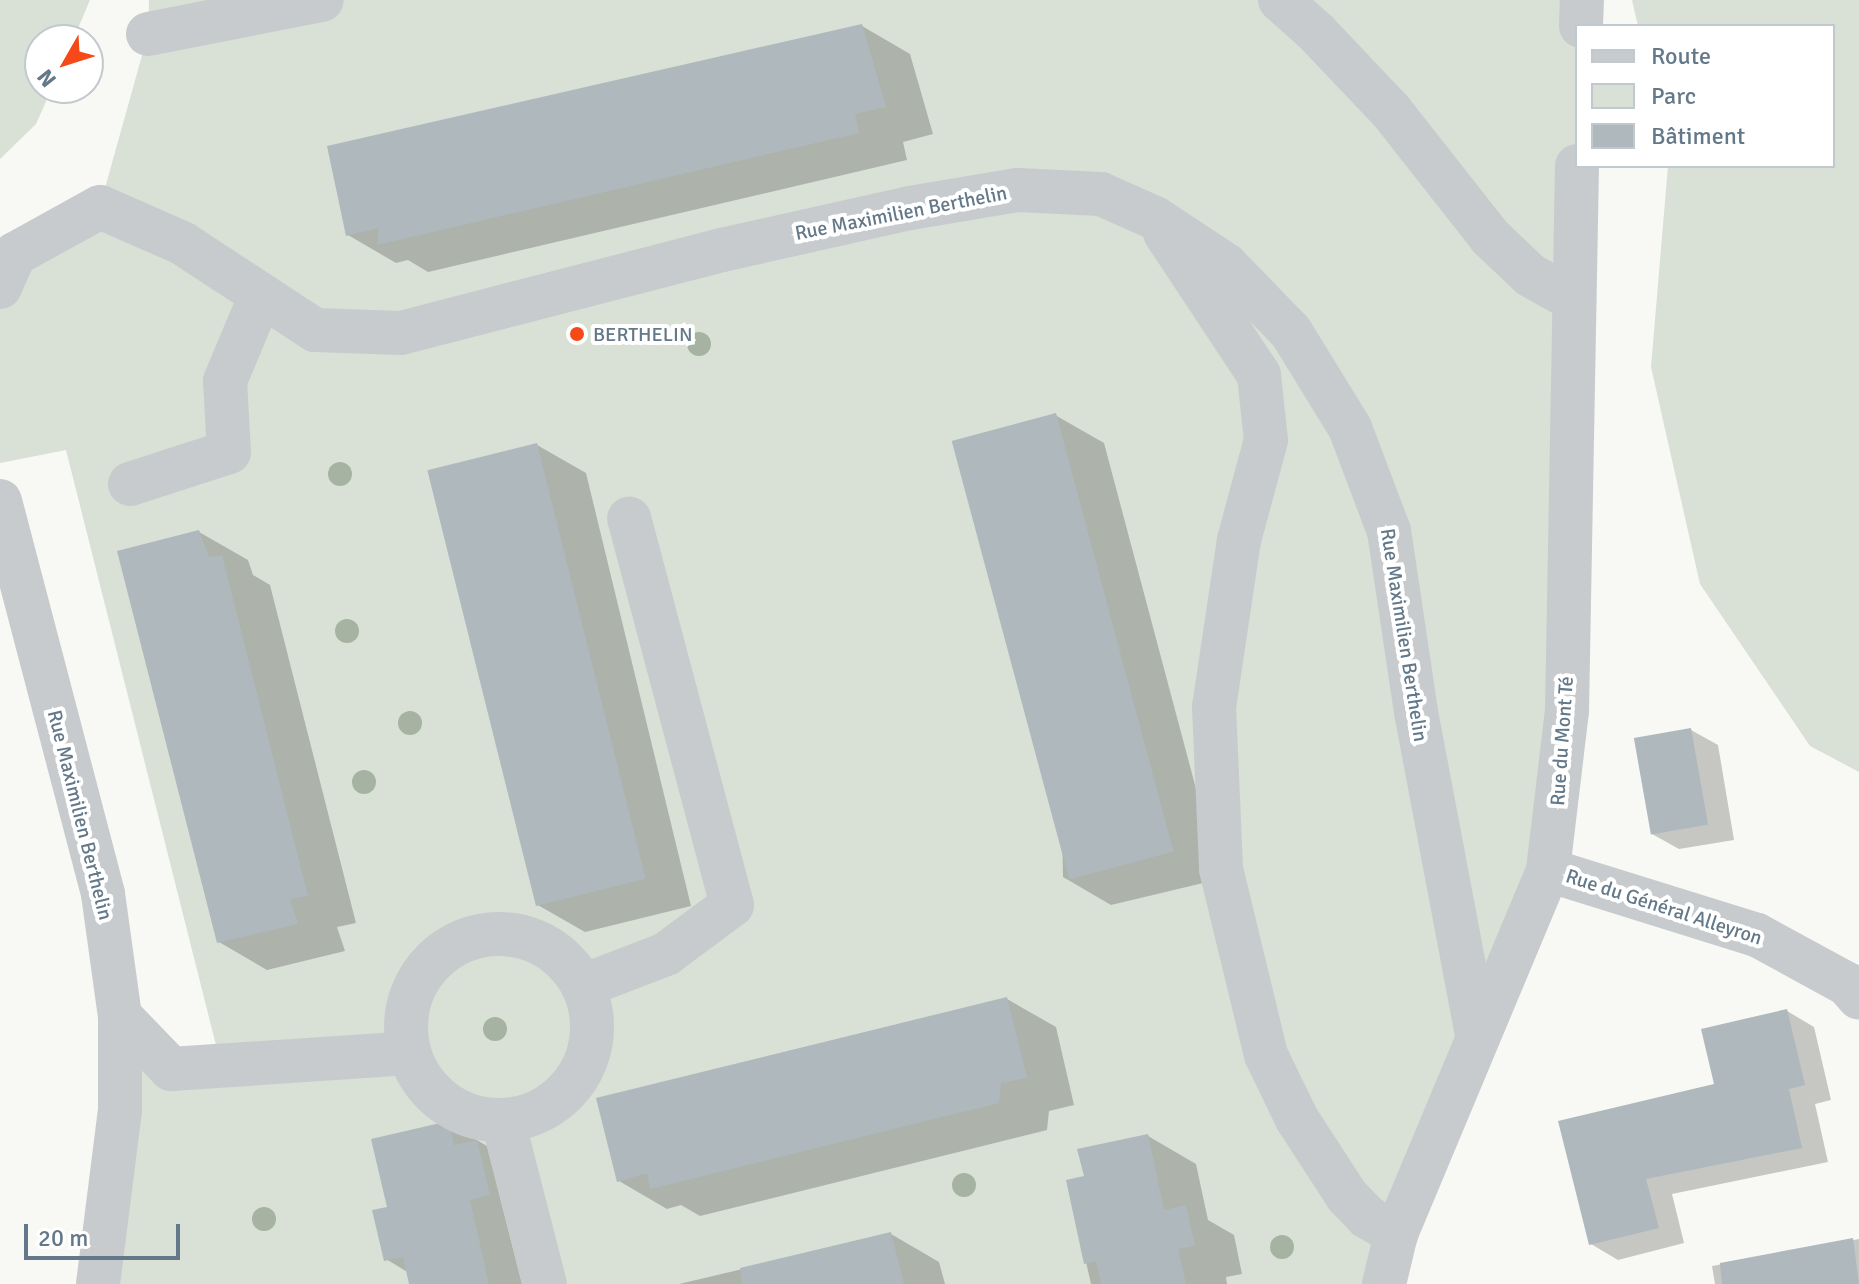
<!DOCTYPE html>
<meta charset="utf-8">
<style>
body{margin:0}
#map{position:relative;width:1859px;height:1284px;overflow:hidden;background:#f8f8f4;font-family:Signika,sans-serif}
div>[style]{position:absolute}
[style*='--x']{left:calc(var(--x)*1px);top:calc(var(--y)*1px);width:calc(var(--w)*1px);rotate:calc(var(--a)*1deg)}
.green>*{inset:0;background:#d9e0d5}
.shadow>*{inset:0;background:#0003}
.building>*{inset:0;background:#aeb8bd;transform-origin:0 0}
.minor>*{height:44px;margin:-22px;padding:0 22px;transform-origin:22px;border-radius:22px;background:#c7cbce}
.minor>.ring{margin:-22px;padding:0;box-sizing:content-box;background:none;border:44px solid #c7cbce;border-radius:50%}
.trees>*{width:24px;height:24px;margin:-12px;border-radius:50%;background:#a7b3a2}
.dots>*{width:22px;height:22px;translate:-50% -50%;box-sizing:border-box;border:4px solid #fff;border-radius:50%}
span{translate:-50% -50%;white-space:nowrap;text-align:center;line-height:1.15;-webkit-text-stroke:8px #fff;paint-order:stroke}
.street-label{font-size:20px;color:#637888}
.poi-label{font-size:20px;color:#637888}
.left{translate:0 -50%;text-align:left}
.legend{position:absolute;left:1575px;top:24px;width:260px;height:144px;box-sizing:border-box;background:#fff;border:2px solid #c1c9cf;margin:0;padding:10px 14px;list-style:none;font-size:24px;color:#637888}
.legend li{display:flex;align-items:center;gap:16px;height:40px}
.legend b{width:40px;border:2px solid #c1c9cf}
.north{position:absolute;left:24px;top:24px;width:80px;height:80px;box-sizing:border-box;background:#fff;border:2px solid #c1c9cf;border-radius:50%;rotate:231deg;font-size:22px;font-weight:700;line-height:32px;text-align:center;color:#637888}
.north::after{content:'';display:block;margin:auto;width:28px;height:36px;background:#f54a17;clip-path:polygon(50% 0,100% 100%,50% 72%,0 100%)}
.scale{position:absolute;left:24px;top:1224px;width:156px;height:36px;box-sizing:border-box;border:4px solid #637888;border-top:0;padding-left:10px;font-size:24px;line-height:28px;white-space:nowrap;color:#637888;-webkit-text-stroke:6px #fff;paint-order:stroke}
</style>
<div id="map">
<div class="green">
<div style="clip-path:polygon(0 0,90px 0,73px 40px,40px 40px,40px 88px,52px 88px,36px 124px,0 159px)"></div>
<div style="clip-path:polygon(149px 0,1582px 0,1577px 26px,1577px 166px,1558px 807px,1384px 1284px,98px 1284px,120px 1016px,171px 1069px,221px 1065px,66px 450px,0 463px,0 287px,100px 206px,148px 34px)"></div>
<div style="clip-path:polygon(1632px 0,1859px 0,1859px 772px,1810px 746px,1700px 584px,1651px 367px,1668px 166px,1833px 166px,1833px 26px,1638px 26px)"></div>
</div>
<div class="shadow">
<div style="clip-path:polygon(862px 26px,910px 54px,933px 134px,903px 142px,907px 160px,428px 272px,408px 260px,396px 263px,348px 235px)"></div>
<div style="clip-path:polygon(1055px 415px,1104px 443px,1220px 879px,1111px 905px,1063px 877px)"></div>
<div style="clip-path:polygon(537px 445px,586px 473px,691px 906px,585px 932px,536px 904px)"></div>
<div style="clip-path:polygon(199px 532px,248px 560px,253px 575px,270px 585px,356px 923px,337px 927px,345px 951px,267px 970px,219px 942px)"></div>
<div style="clip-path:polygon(1691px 730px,1718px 745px,1734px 840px,1679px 849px,1652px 834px)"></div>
<div style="clip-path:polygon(1007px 999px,1056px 1027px,1074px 1105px,1049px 1111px,1047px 1130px,700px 1216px,681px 1205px,667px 1209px,619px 1181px)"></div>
<div style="clip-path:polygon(1787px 1011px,1814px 1027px,1831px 1100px,1815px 1104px,1828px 1162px,1672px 1194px,1684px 1243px,1618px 1260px,1591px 1244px,1716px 1085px)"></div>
<div style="clip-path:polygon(448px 1123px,487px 1146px,522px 1284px,411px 1284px,409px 1273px,386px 1259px,389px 1208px)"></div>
<div style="clip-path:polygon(1148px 1136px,1196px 1164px,1208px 1220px,1234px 1235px,1242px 1274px,1226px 1277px,1227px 1284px,1091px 1284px,1068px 1182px,1086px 1178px)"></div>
<div style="clip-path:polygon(891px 1234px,939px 1262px,945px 1284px,679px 1284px)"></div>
<div style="clip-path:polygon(1859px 1239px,1859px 1284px,1715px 1284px,1712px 1266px)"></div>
</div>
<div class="building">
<div style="clip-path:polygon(862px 24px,886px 107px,855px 114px,859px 133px,377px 245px,379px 228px,346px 236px,327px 146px)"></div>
<div style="left:1056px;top:413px;width:454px;height:108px;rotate:75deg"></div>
<div style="left:537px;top:443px;width:449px;height:113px;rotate:76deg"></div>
<div style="clip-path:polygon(199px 530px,209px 557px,222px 555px,308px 896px,290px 899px,298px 924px,217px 943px,117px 551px)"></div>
<div style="left:1691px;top:728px;width:98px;height:58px;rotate:80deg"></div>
<div style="clip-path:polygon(1007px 997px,1027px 1078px,1001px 1083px,999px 1103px,650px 1189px,647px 1173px,617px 1182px,596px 1098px)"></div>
<div style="clip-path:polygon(1787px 1009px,1805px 1085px,1789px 1089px,1802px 1148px,1646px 1179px,1659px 1228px,1589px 1245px,1558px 1121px,1714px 1084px,1701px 1029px)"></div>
<div style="clip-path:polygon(449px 1121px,454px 1145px,477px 1140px,490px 1195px,470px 1200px,489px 1284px,409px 1284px,403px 1257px,384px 1261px,372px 1210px,387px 1207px,371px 1139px)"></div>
<div style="clip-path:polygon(1148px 1134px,1164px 1210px,1186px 1205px,1195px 1246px,1178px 1249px,1186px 1284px,1101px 1284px,1096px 1261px,1084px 1264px,1066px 1180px,1084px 1176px,1077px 1149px)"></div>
<div style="clip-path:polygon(891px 1232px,904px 1284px,742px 1284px,740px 1268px)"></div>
<div style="clip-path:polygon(1853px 1238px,1859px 1284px,1722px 1284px,1720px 1263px)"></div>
</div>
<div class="minor">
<div style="--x:1280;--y:0;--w:48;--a:41.6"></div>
<div style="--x:1316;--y:32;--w:109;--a:46.5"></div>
<div style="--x:1391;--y:111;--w:160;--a:51.8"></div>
<div style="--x:1490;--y:237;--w:55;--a:43.5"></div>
<div style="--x:1530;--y:275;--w:51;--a:29.6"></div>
<div style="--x:1581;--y:26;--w:26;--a:-88"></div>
<div style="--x:148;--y:34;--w:177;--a:-11.1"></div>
<div style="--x:1165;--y:233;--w:170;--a:56.5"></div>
<div style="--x:1259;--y:375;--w:65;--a:83.9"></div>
<div style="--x:1266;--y:440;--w:104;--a:105.1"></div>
<div style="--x:1239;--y:540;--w:169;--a:98.5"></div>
<div style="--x:1214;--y:707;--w:162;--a:87.5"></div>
<div style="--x:1221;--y:869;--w:191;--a:76.4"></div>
<div style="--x:1266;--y:1055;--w:71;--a:64.2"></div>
<div style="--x:1297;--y:1119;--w:92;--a:57"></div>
<div style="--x:1347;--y:1196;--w:29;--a:46"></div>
<div style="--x:1367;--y:1217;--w:34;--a:30"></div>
<div style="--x:0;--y:287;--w:36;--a:-66"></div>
<div style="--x:15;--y:254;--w:97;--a:-28.9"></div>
<div style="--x:100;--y:207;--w:90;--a:23.7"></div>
<div style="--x:182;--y:243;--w:159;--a:33.2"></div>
<div style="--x:315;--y:330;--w:86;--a:2"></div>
<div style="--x:401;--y:333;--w:332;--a:-14.5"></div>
<div style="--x:722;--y:250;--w:193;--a:-12.6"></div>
<div style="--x:910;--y:208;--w:109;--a:-9.5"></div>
<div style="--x:1017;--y:190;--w:84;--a:2.7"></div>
<div style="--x:1101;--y:194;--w:59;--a:24"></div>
<div style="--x:1155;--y:218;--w:85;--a:33.5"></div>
<div style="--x:1226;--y:265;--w:93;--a:45.9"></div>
<div style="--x:1291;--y:332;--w:113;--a:58.4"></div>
<div style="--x:1350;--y:428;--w:110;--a:69.3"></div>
<div style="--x:1389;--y:531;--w:183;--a:81.5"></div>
<div style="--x:1416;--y:712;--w:328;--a:79.3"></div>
<div style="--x:130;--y:484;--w:104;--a:-17.9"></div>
<div style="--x:229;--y:452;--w:71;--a:-93.2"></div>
<div style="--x:225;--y:381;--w:93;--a:-67.3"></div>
<div style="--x:0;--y:501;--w:406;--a:75.3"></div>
<div style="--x:103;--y:894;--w:123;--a:82.1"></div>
<div style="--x:120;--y:1016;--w:94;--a:90"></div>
<div style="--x:120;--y:1110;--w:175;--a:97.2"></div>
<div style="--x:1548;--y:870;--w:219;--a:17.3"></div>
<div style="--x:1757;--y:935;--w:102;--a:28.6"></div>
<div style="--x:1847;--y:984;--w:18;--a:49"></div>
<div class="ring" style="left:406px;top:934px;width:142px;height:142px"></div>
<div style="--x:583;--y:986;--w:89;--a:-21.1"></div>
<div style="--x:666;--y:954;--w:82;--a:-36.6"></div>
<div style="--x:732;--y:905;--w:400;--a:-104.9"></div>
<div style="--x:120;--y:1016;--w:74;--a:46.1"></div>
<div style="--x:171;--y:1069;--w:239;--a:-3.8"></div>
<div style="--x:503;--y:1121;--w:168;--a:75.6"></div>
<div style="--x:1384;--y:1284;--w:51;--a:-76.5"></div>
<div style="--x:1396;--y:1234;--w:394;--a:-67.3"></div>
<div style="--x:1548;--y:870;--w:160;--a:-83.2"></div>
<div style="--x:1567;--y:711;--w:545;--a:-88.95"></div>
</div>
<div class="trees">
<div style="left:699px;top:344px"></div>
<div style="left:340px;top:474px"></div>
<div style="left:347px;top:631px"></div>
<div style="left:410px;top:723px"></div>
<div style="left:364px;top:782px"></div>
<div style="left:495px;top:1029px"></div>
<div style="left:964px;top:1185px"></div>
<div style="left:264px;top:1219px"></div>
<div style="left:1282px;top:1247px"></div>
</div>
<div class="dots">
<div style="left:577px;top:334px;background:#f54a17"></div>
</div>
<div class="street-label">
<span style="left:901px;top:213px;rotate:-11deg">Rue Maximilien Berthelin</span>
<span style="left:1404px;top:635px;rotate:81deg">Rue Maximilien Berthelin</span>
<span style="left:1562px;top:741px;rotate:-86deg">Rue du Mont Té</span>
<span style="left:80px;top:815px;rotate:76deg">Rue Maximilien Berthelin</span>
<span style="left:1664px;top:907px;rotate:18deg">Rue du Général Alleyron</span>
</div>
<div class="poi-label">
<span class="left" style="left:593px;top:334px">BERTHELIN</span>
</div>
<ul class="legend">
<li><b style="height:10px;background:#c7cbce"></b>Route</li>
<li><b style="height:22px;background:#d9e0d5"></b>Parc</li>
<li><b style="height:22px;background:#aeb8bd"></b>Bâtiment</li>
</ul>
<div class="north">N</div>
<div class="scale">20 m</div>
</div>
